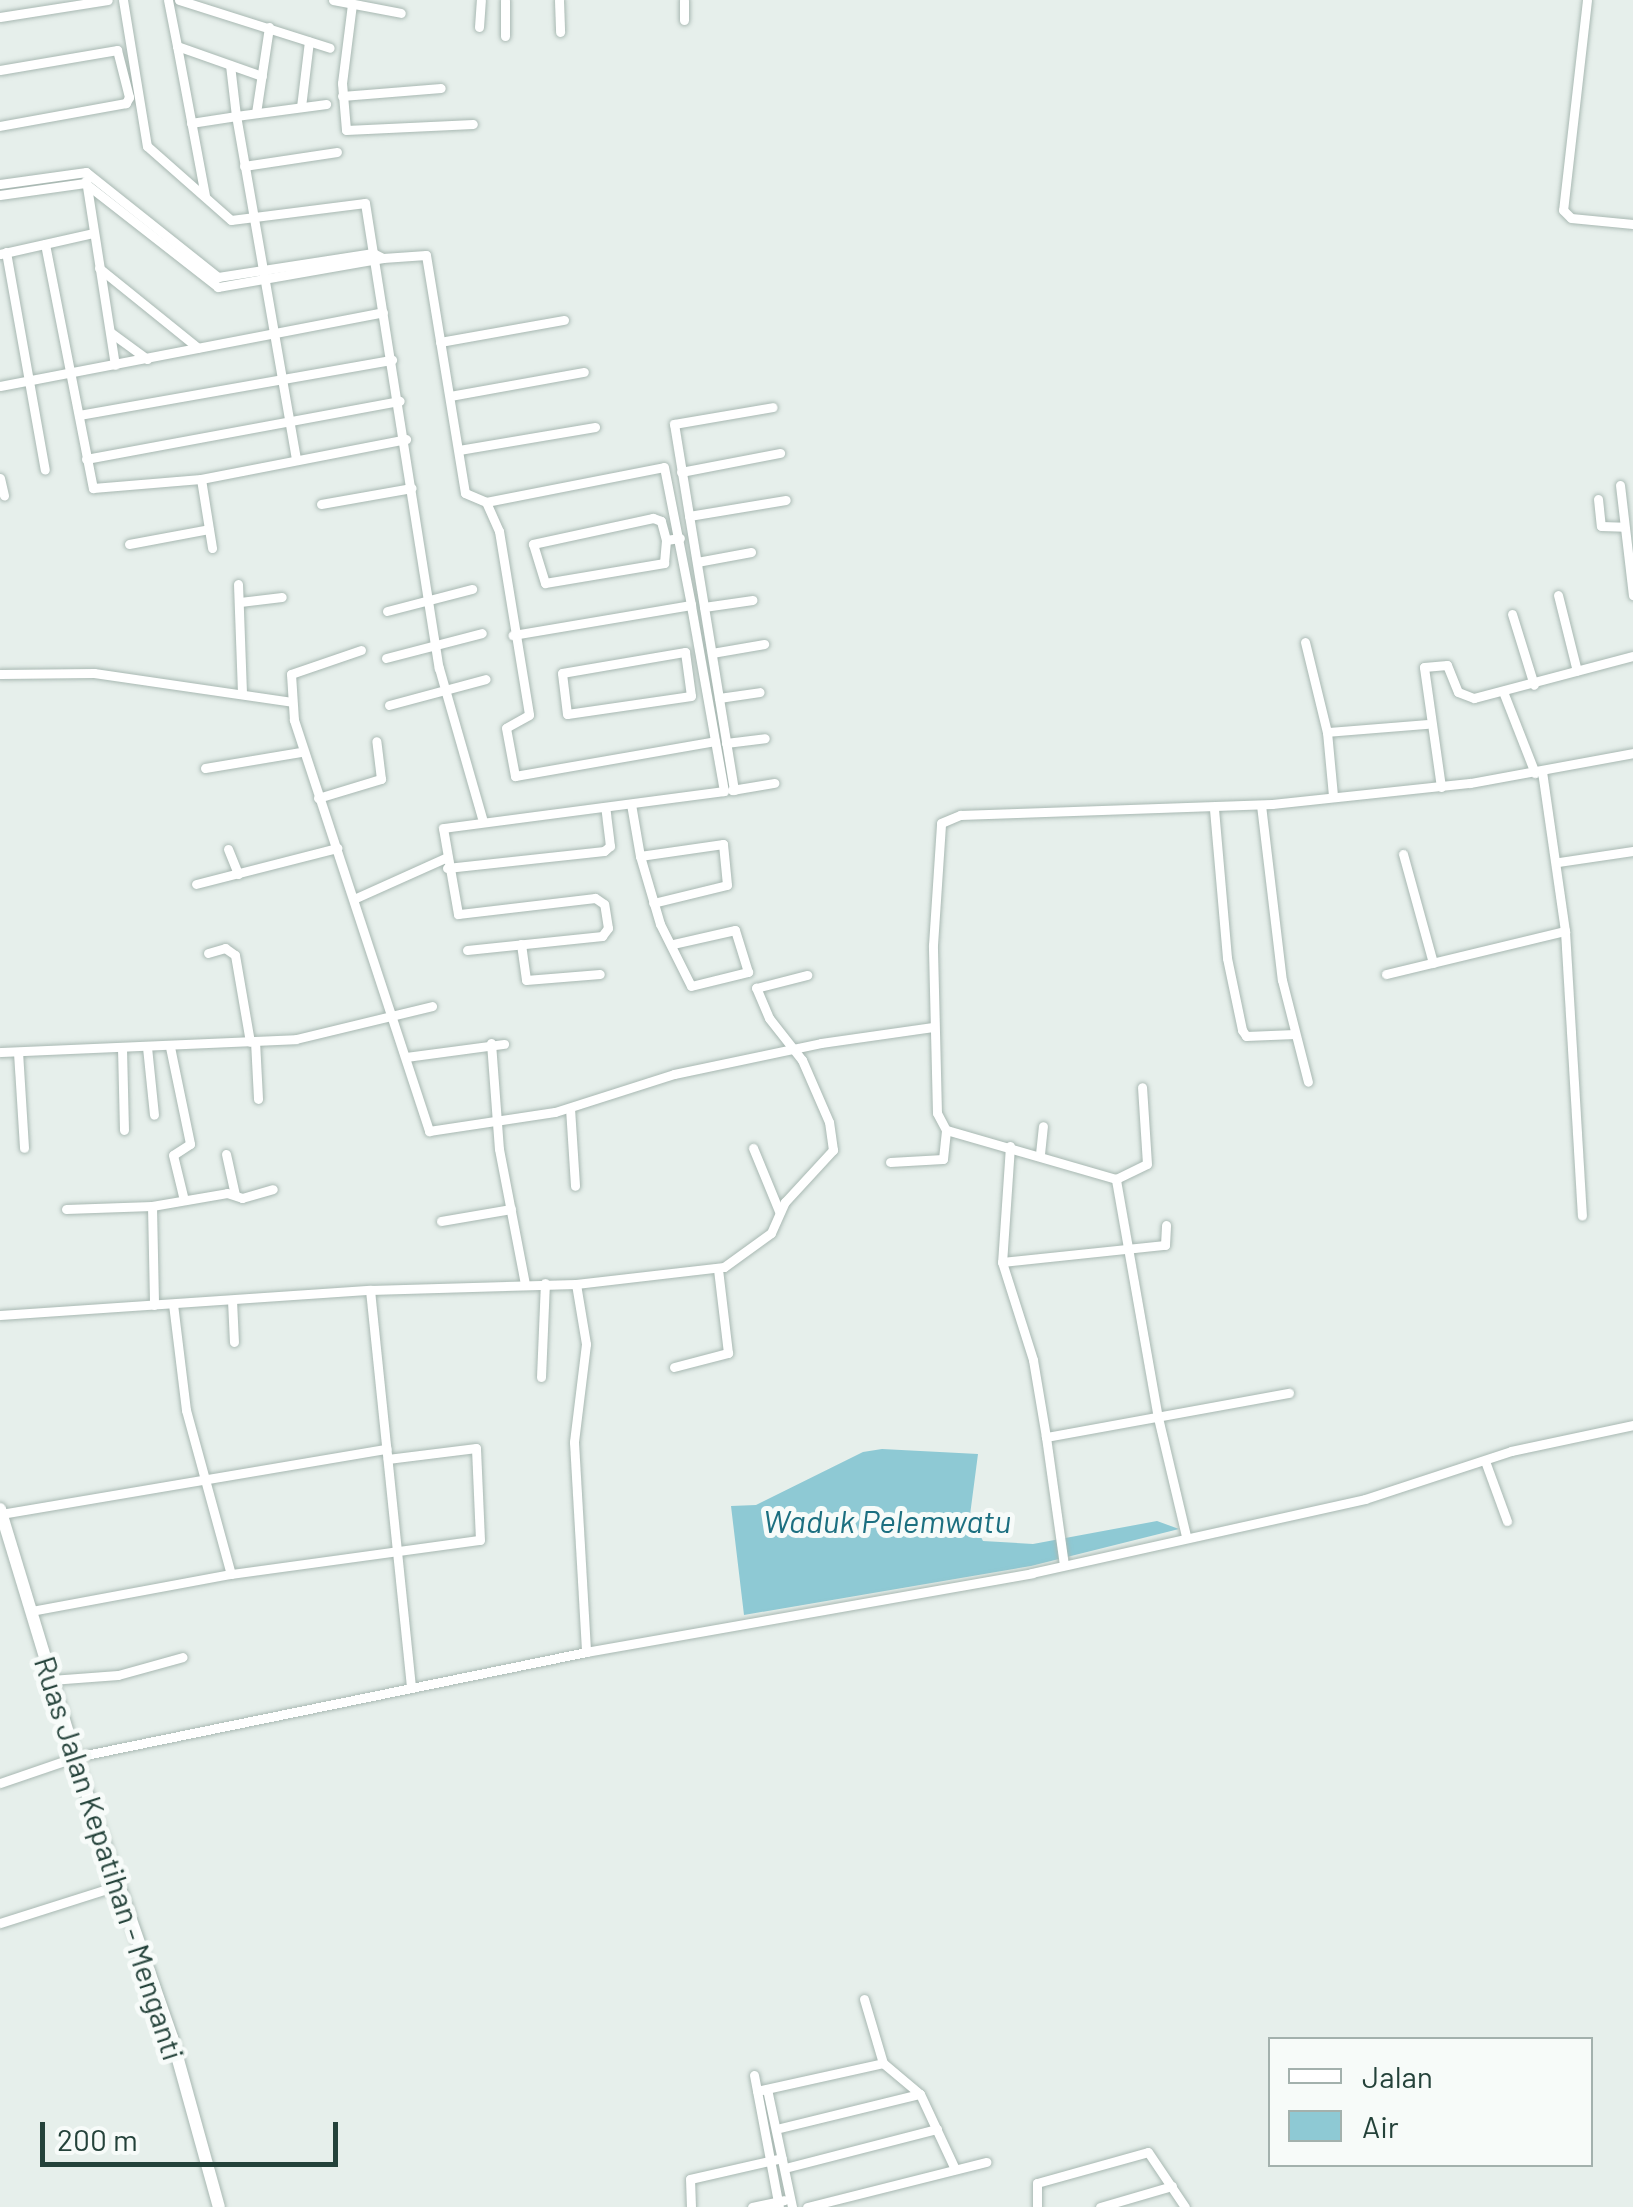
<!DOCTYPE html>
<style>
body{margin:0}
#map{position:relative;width:1633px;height:2207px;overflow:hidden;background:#e6efeb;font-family:Barlow,sans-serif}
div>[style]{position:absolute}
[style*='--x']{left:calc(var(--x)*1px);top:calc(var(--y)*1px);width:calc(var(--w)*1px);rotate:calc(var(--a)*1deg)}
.water>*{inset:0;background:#8ec9d4}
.roads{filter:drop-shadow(0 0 2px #a8b8b2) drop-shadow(0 0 2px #a8b8b2)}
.street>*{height:9px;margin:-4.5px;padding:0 4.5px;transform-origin:4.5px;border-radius:4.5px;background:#fff}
.secondary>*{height:12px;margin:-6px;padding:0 6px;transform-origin:6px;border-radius:6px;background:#fff}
span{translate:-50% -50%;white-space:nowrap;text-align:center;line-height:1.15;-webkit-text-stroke:10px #f7fbf9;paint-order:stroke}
.street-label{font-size:30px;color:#24423a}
.water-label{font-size:32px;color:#1c6f80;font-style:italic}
.legend{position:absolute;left:1268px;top:2037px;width:325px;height:130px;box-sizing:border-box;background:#f7fbf9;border:2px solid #a3b1ad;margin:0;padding:12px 18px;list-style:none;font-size:30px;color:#24423a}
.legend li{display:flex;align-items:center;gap:20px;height:50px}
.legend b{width:50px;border:2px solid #a3b1ad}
.scale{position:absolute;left:40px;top:2122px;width:298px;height:45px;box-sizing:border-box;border:5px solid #24423a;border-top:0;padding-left:12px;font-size:30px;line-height:35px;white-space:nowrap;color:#24423a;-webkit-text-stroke:8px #f7fbf9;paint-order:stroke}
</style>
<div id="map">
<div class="water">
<div style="clip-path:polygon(882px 1449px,978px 1454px,970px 1515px,983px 1541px,1033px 1544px,1157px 1521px,1179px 1529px,1031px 1566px,744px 1615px,731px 1506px,756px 1505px,863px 1452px)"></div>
</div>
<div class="roads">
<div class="street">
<div style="--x:123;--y:0;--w:148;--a:80.7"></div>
<div style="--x:147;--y:146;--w:112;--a:41.4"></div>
<div style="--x:231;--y:220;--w:135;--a:-7.2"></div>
<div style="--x:365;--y:203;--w:471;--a:81"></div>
<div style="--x:439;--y:668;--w:159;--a:74"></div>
<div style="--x:168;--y:0;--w:47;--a:78.9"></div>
<div style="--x:177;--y:46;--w:90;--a:19.4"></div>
<div style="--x:179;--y:0;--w:158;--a:17.6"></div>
<div style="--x:333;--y:0;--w:69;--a:10.8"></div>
<div style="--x:559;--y:0;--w:32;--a:88"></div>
<div style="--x:684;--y:0;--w:20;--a:90"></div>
<div style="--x:1587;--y:0;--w:211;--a:96.5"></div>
<div style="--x:1563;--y:210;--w:11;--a:45"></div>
<div style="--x:1571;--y:218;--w:62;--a:5.5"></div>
<div style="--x:352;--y:4;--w:80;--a:97.2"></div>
<div style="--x:342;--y:83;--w:47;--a:85.1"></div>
<div style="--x:346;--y:130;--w:127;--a:-2.7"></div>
<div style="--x:0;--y:17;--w:109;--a:-8.9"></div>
<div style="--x:479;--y:27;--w:27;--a:-86"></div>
<div style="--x:505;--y:36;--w:36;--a:-90"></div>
<div style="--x:177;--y:46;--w:153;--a:79.4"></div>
<div style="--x:0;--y:70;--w:119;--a:-9.7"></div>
<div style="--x:117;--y:50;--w:49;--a:75.7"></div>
<div style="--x:129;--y:97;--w:7;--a:117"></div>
<div style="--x:126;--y:103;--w:128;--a:169.7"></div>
<div style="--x:342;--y:96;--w:99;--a:-4.6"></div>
<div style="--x:301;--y:107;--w:66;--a:-83.1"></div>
<div style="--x:256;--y:113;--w:87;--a:-81.4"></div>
<div style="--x:191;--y:123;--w:46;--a:-8.8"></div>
<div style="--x:236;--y:116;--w:51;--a:-96.7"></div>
<div style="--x:244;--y:166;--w:94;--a:-8.6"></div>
<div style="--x:86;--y:180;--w:187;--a:81.1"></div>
<div style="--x:0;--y:184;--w:87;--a:-7.9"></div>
<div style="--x:86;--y:172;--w:169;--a:38.5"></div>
<div style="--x:218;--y:277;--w:157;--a:-8.8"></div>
<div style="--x:373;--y:253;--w:11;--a:27"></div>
<div style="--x:383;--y:258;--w:168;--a:170"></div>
<div style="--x:218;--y:287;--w:169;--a:-142"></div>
<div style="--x:85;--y:183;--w:86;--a:172"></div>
<div style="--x:45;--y:244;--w:249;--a:78.9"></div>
<div style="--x:93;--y:488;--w:108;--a:-4.8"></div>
<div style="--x:201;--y:479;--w:209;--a:-11"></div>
<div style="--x:6;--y:252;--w:221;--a:79.9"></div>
<div style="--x:0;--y:254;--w:95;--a:-12.7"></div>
<div style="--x:383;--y:258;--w:43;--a:-4"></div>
<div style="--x:426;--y:255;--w:241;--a:80.7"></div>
<div style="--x:465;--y:493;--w:23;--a:23"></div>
<div style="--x:486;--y:502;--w:32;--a:66"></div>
<div style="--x:499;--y:531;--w:186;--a:80.7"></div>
<div style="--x:529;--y:715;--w:26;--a:151"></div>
<div style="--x:506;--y:728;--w:49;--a:79.4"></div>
<div style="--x:515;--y:776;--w:203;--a:-9.9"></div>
<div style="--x:99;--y:268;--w:127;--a:38.9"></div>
<div style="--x:110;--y:332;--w:46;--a:36.1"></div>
<div style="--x:440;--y:342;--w:126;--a:-10.1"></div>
<div style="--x:0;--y:386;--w:390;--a:-10.9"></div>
<div style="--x:450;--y:396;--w:136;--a:-10.2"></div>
<div style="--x:79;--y:415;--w:318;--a:-10"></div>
<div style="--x:459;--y:450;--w:138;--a:-9.6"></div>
<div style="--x:86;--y:459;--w:319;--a:-10.5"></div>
<div style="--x:296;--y:459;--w:348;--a:-99.9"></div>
<div style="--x:236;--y:116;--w:91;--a:-7.6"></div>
<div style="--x:681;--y:472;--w:101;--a:-10.9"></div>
<div style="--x:0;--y:478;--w:18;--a:77"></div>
<div style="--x:201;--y:479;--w:70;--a:80.9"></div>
<div style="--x:1620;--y:485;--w:111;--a:83.3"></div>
<div style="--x:1598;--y:499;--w:27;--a:84"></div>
<div style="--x:1601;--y:526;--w:23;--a:2"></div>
<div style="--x:486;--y:502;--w:181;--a:-11.1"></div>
<div style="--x:664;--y:467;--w:141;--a:78.9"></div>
<div style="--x:321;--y:504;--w:92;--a:-10"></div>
<div style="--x:689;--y:516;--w:98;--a:-9.4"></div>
<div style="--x:666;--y:540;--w:20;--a:-105"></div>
<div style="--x:661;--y:521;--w:9;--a:-159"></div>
<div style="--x:653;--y:518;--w:123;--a:167.8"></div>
<div style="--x:533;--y:544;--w:41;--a:72.9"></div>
<div style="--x:545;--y:583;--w:121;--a:-9.5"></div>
<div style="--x:664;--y:563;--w:23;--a:-85"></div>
<div style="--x:666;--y:540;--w:14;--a:-8"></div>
<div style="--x:129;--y:544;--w:81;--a:-10.6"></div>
<div style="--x:697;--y:562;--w:55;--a:-10.5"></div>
<div style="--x:238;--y:584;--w:110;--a:87.9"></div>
<div style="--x:1558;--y:595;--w:78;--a:76"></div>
<div style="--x:240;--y:602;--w:42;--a:-6.8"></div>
<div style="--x:704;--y:607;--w:49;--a:-8.3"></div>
<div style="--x:387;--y:611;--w:88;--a:-14.5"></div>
<div style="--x:1512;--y:614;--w:74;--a:72.8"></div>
<div style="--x:1305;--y:642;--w:93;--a:76.3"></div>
<div style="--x:1327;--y:732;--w:64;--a:84.6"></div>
<div style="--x:361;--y:650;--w:74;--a:161.1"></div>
<div style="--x:291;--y:674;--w:46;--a:86.3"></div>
<div style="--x:294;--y:720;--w:433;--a:71.8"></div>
<div style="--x:429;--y:1131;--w:127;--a:-8.6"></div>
<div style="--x:555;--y:1112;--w:125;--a:-17.7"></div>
<div style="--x:674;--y:1074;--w:150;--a:-11.9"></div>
<div style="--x:821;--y:1043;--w:113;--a:-8.1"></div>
<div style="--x:685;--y:652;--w:44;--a:82.2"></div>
<div style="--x:691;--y:696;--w:125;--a:171.7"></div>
<div style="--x:567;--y:714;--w:41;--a:-97"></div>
<div style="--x:562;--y:673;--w:125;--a:-9.7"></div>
<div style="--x:712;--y:653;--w:53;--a:-9.8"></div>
<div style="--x:386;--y:658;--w:99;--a:-14.6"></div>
<div style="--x:0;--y:674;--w:94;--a:-0.6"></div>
<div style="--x:94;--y:673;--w:200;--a:8.3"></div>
<div style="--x:1504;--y:694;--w:85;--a:68.6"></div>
<div style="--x:719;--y:698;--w:41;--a:-8.3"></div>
<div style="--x:389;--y:705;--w:100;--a:-15"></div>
<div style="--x:1327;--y:732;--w:100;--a:-4.6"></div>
<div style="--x:726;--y:743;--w:39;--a:-7"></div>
<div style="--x:205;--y:768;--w:97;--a:-9.5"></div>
<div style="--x:1441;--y:787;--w:121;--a:-98.1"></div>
<div style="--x:1424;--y:667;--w:23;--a:-5"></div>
<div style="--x:1447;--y:665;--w:29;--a:68"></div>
<div style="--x:1458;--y:692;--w:17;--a:21"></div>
<div style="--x:1474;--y:698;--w:164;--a:-14.8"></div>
<div style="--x:732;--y:790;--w:43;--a:-9.5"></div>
<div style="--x:734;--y:790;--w:371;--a:-99.3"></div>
<div style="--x:674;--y:424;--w:100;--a:-9.7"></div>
<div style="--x:318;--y:798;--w:66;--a:-16.8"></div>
<div style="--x:381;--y:779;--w:38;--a:-97"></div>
<div style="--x:631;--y:804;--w:53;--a:80.2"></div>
<div style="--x:640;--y:856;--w:84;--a:-8.2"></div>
<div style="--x:723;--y:844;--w:41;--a:84.4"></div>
<div style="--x:727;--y:885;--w:76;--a:166.3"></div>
<div style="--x:1261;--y:805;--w:176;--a:83.2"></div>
<div style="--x:1282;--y:980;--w:105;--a:75.7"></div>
<div style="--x:1214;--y:809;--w:150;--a:85"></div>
<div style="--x:1227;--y:958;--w:74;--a:78.2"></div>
<div style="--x:1242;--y:1030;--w:7;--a:56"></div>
<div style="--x:1246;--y:1036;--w:49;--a:-2.3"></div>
<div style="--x:228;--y:849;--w:27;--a:68"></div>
<div style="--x:1403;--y:854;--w:113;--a:74.6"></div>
<div style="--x:640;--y:856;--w:71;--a:73.6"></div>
<div style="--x:660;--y:924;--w:69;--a:63.4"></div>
<div style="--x:691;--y:986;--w:59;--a:-13.8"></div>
<div style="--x:748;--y:972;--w:44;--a:-107.2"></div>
<div style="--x:735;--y:930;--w:64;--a:167.3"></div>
<div style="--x:1559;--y:862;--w:75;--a:-8.5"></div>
<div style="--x:447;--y:868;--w:158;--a:-6.2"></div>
<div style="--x:604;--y:851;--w:8;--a:-40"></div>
<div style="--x:610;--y:846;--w:38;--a:-97"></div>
<div style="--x:196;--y:884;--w:146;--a:-14.3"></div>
<div style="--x:356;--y:898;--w:98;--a:-24.2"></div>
<div style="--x:1565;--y:931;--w:285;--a:86.6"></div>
<div style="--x:521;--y:944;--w:36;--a:82"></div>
<div style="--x:526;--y:980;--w:74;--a:-4.6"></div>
<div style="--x:467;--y:950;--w:136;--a:-5.9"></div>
<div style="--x:602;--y:936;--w:10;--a:-53"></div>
<div style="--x:608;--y:928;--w:24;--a:-99"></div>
<div style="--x:604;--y:904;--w:11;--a:-146"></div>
<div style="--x:595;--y:898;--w:138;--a:173.3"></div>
<div style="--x:458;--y:914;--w:87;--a:-99.9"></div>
<div style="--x:443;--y:828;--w:283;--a:-7.5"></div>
<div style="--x:724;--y:791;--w:189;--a:-100.1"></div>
<div style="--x:691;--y:605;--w:181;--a:170.4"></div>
<div style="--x:208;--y:953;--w:18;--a:-16"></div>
<div style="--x:225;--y:948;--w:12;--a:35"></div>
<div style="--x:235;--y:955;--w:88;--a:80.2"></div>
<div style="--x:1386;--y:974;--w:184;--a:-13.5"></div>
<div style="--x:1565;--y:931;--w:161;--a:-98.2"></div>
<div style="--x:255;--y:1041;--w:58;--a:87"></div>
<div style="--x:491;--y:1043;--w:106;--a:85.7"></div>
<div style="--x:499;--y:1149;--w:137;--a:79.1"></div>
<div style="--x:147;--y:1047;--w:68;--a:84.1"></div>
<div style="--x:170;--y:1047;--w:99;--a:78.3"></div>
<div style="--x:190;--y:1144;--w:20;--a:147"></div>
<div style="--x:173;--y:1155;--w:46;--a:76.3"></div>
<div style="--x:122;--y:1048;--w:82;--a:88.6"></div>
<div style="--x:0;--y:1052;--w:296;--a:-2.5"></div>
<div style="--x:296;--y:1039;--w:140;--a:-13.6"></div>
<div style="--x:18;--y:1052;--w:96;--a:86.4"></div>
<div style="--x:406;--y:1057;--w:99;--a:-7.6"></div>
<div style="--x:570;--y:1108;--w:78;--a:86.3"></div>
<div style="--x:1010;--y:1146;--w:116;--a:93.9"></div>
<div style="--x:1002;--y:1262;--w:103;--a:72.4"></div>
<div style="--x:1033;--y:1360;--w:78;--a:80.4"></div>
<div style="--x:1046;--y:1437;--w:247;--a:-10.3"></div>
<div style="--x:753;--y:1148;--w:68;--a:67.6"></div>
<div style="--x:226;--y:1154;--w:42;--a:77.6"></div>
<div style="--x:1040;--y:1154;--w:28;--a:-84"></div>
<div style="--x:890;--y:1162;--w:53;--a:-3.2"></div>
<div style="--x:943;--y:1159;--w:29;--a:-84"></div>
<div style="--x:1116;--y:1179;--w:34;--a:-26"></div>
<div style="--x:1147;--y:1164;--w:77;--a:-93.7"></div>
<div style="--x:152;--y:1206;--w:99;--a:88.8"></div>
<div style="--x:66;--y:1209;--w:86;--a:-2"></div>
<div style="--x:152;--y:1206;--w:76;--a:-9.8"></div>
<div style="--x:227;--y:1193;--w:16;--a:18"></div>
<div style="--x:242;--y:1198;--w:32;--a:-16"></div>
<div style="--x:441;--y:1221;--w:71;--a:-9.7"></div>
<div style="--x:1002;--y:1262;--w:164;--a:-6"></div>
<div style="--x:1165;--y:1245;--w:20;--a:-87"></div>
<div style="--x:576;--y:1284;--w:61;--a:80.5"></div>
<div style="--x:586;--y:1344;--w:99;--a:97"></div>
<div style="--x:574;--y:1442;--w:210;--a:86.7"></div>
<div style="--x:370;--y:1290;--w:400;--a:84.1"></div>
<div style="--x:232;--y:1300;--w:42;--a:87.3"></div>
<div style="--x:173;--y:1304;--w:107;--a:83"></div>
<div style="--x:186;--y:1410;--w:170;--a:74.7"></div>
<div style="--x:0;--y:1315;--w:371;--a:-3.9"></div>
<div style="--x:370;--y:1290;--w:206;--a:-1.7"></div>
<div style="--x:576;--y:1284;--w:149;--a:-6.6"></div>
<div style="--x:724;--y:1267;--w:58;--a:-35.9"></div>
<div style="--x:771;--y:1233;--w:34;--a:-66"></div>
<div style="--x:785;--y:1202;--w:71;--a:-47.3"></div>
<div style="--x:833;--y:1150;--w:28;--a:-98"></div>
<div style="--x:829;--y:1122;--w:68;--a:-113.5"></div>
<div style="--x:802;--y:1060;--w:53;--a:-128.2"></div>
<div style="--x:769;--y:1018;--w:33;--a:-113"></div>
<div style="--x:756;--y:988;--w:53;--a:-14.3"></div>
<div style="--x:674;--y:1367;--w:56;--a:-14.5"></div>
<div style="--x:728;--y:1353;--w:85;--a:-96.8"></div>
<div style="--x:541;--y:1377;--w:94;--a:-87.6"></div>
<div style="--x:1046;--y:1437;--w:129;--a:82"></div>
<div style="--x:1485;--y:1461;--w:64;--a:69.9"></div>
<div style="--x:1;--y:1514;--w:391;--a:-9.6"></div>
<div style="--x:1186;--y:1536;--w:121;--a:-103.3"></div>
<div style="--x:1158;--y:1418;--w:243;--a:-100"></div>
<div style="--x:1116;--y:1179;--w:177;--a:-163.9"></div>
<div style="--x:946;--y:1130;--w:19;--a:-118"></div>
<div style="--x:937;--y:1113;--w:168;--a:-91.4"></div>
<div style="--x:933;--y:945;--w:122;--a:-86.2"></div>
<div style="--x:941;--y:823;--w:21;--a:-23"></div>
<div style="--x:960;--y:815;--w:312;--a:-2"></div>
<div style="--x:1272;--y:804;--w:199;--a:-6.1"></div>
<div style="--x:1470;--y:783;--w:166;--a:-10.4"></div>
<div style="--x:31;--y:1611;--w:203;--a:-10.5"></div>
<div style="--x:231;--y:1574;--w:251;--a:-7.8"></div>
<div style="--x:480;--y:1540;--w:92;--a:-92.5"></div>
<div style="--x:476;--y:1448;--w:89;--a:172.9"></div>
<div style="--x:51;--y:1680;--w:67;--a:-4.3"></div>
<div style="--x:118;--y:1675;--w:67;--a:-15.5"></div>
<div style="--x:0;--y:1783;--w:80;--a:-18.9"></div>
<div style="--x:76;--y:1757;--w:521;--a:-11.63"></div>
<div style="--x:586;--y:1652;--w:453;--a:-10"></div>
<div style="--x:1032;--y:1573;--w:341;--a:-12.5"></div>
<div style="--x:1365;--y:1499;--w:154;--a:-18.2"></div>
<div style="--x:1511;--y:1451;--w:125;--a:-12"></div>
<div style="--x:0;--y:1923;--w:126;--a:-17.6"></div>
<div style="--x:864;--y:1999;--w:67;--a:73.5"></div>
<div style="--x:883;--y:2063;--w:48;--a:40"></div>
<div style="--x:920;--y:2094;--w:83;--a:65"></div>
<div style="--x:754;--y:2075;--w:134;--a:79.3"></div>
<div style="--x:767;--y:2089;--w:121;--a:78"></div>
<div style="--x:757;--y:2091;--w:129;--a:-12.5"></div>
<div style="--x:776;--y:2129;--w:148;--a:-13.7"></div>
<div style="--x:785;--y:2168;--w:157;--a:-14.4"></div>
<div style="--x:691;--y:2207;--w:28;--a:-92"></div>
<div style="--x:690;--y:2179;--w:94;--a:-12.9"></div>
<div style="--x:752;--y:2207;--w:33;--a:-12"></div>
<div style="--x:807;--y:2207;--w:185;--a:-14.1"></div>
<div style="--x:1037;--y:2207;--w:24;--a:-90"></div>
<div style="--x:1037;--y:2183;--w:115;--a:-15.6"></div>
<div style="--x:1148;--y:2152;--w:66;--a:56.1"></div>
<div style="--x:1100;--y:2207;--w:75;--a:-16.3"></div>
</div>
<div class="secondary">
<div style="--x:0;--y:1509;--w:285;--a:73.1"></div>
<div style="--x:83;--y:1782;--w:271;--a:70.8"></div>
<div style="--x:172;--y:2038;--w:175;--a:74.5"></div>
</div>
</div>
<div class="street-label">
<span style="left:110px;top:1858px;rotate:72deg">Ruas Jalan Kepatihan - Menganti</span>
</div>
<div class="water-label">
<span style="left:887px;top:1520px">Waduk Pelemwatu</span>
</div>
<ul class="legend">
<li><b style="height:12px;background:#fff"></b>Jalan</li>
<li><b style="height:28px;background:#8ec9d4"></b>Air</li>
</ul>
<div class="scale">200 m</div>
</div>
